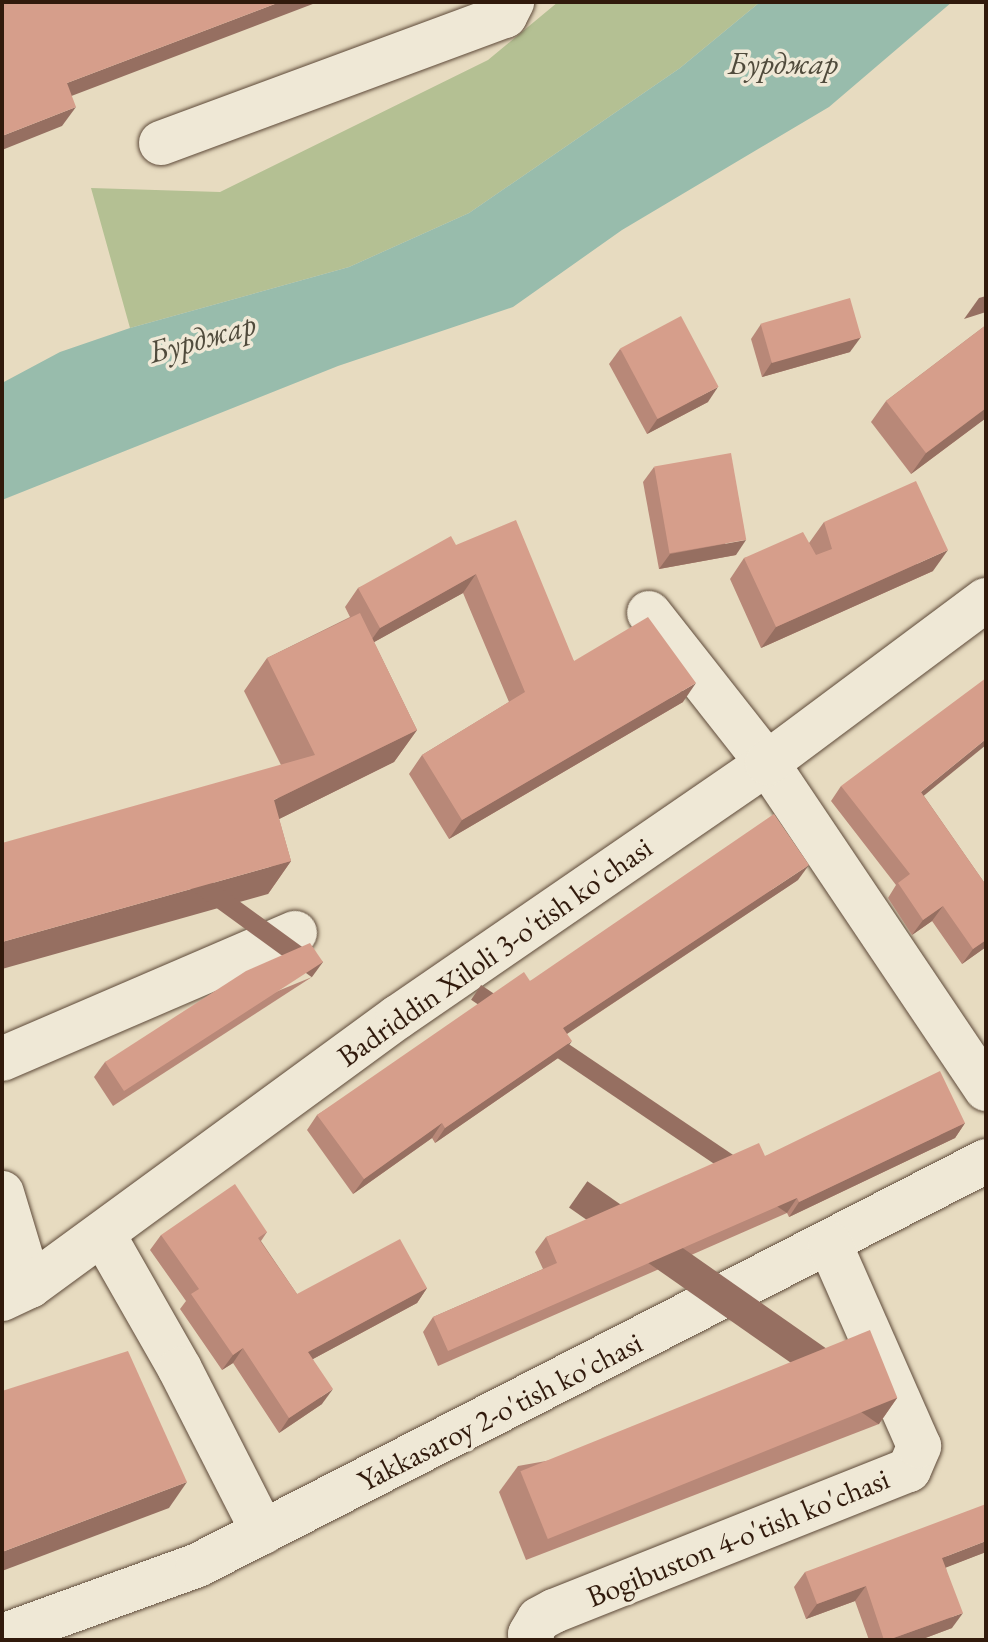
<!DOCTYPE html>
<meta charset="utf-8">
<style>
body{margin:0}
#map{position:relative;width:988px;height:1642px;overflow:hidden;background:#e7dbc0;font-family:"EB Garamond",serif}
div>[style]{position:absolute}
[style*='--x']{left:calc(var(--x)*1px);top:calc(var(--y)*1px);width:calc(var(--w)*1px);rotate:calc(var(--a)*1deg)}
.green>*{inset:0;background:#b4c093}
.water>*{inset:0;background:#98bcac}
.roads{filter:drop-shadow(0 0 2px #5e4a39) drop-shadow(0 0 2px #5e4a39)}
.minor>*{height:44px;margin:-22px;padding:0 22px;transform-origin:22px;border-radius:22px;background:#efe8d6}
.wall>*{inset:0;background:#b88878}
.shaded-wall>*{inset:0;background:#966f61;transform-origin:0 0}
.building>*{inset:0;background:#d69e8b;transform-origin:0 0}
span{translate:-50% -50%;white-space:nowrap;text-align:center;line-height:1.15;-webkit-text-stroke:7px #efe8d6;paint-order:stroke}
.street-label{font-size:30px;color:#311a0c}
.water-label{font-size:32px;color:#504b3c;font-style:italic}
.frame{position:absolute;inset:0;border:4px solid #311a0c;pointer-events:none}
</style>
<div id="map">
<div class="green">
<div style="clip-path:polygon(558px 2px,760px 2px,680px 68px,469px 213px,349px 267px,130px 328px,91px 188px,220px 192px,488px 60px)"></div>
</div>
<div class="water">
<div style="clip-path:polygon(760px 2px,952px 2px,829px 107px,622px 230px,513px 307px,338px 366px,2px 500px,2px 383px,60px 352px,130px 328px,349px 267px,469px 213px,680px 68px)"></div>
</div>
<div class="roads">
<div class="minor">
<div style="--x:161;--y:143;--w:367;--a:-20.3"></div>
<div style="--x:505;--y:16;--w:16;--a:-63"></div>
<div style="--x:649;--y:613;--w:191;--a:51.8"></div>
<div style="--x:767;--y:763;--w:393;--a:56.1"></div>
<div style="--x:2;--y:1059;--w:319;--a:-23.3"></div>
<div style="--x:2;--y:1193;--w:97;--a:73.2"></div>
<div style="--x:103;--y:1234;--w:155;--a:60.3"></div>
<div style="--x:180;--y:1369;--w:183;--a:63"></div>
<div style="--x:2;--y:1299;--w:31;--a:-25"></div>
<div style="--x:30;--y:1286;--w:456;--a:-36.2"></div>
<div style="--x:398;--y:1017;--w:448;--a:-34.5"></div>
<div style="--x:767;--y:763;--w:273;--a:-36.7"></div>
<div style="--x:2;--y:1636;--w:208;--a:-19.9"></div>
<div style="--x:198;--y:1565;--w:886;--a:-27.14"></div>
<div style="--x:532;--y:1640;--w:6;--a:-108"></div>
<div style="--x:530;--y:1634;--w:17;--a:-59"></div>
<div style="--x:539;--y:1619;--w:17;--a:-28"></div>
<div style="--x:554;--y:1611;--w:382;--a:-21.7"></div>
<div style="--x:909;--y:1470;--w:26;--a:-67"></div>
<div style="--x:919;--y:1446;--w:221;--a:-113.8"></div>
</div>
</div>
<div class="wall">
<div style="clip-path:polygon(761px 324px,850px 352px,762px 377px,751px 339px)"></div>
<div style="clip-path:polygon(986px 325px,986px 418px,911px 474px,871px 422px,886px 401px)"></div>
<div style="clip-path:polygon(620px 349px,708px 402px,647px 434px,609px 364px)"></div>
<div style="clip-path:polygon(654px 467px,736px 555px,659px 569px,643px 482px)"></div>
<div style="clip-path:polygon(824px 522px,933px 571px,761px 648px,730px 579px,744px 558px,809px 543px)"></div>
<div style="clip-path:polygon(456px 545px,574px 661px,683px 702px,449px 839px,409px 774px,422px 755px,509px 702px,463px 593px,374px 642px,417px 730px,394px 762px,279px 819px,291px 861px,268px 894px,281px 765px,244px 691px,267px 658px,350px 617px,345px 607px,358px 588px)"></div>
<div style="clip-path:polygon(841px 786px,924px 796px,986px 885px,986px 947px,962px 964px,932px 921px,912px 935px,888px 898px,896px 885px,831px 801px)"></div>
<div style="clip-path:polygon(798px 880px,567px 1034px,561px 1056px,435px 1143px,432px 1138px,353px 1194px,307px 1130px,317px 1115px,530px 981px)"></div>
<div style="clip-path:polygon(312px 977px,113px 1106px,94px 1077px,105px 1062px)"></div>
<div style="clip-path:polygon(965px 1123px,955px 1138px,789px 1217px,787px 1213px,438px 1366px,423px 1332px,433px 1317px,543px 1269px,535px 1252px,546px 1237px,765px 1156px)"></div>
<div style="clip-path:polygon(267px 1232px,261px 1241px,297px 1294px,427px 1288px,417px 1303px,313px 1359px,322px 1404px,279px 1433px,233px 1363px,222px 1370px,180px 1309px,186px 1301px,150px 1250px,161px 1235px)"></div>
<div style="clip-path:polygon(897px 1398px,879px 1424px,526px 1560px,499px 1492px,518px 1466px)"></div>
<div style="clip-path:polygon(986px 1552px,946px 1567px,952px 1628px,920px 1640px,869px 1640px,855px 1601px,806px 1619px,794px 1587px,805px 1572px)"></div>
</div>
<div class="shaded-wall">
<div style="clip-path:polygon(280px 2px,318px 2px,53px 103px,67px 83px)"></div>
<div style="clip-path:polygon(76px 107px,62px 126px,2px 150px,2px 136px)"></div>
<div style="clip-path:polygon(986px 296px,986px 312px,964px 319px,979px 298px)"></div>
<div style="clip-path:polygon(861px 337px,850px 352px,762px 377px,772px 362px)"></div>
<div style="clip-path:polygon(718px 387px,708px 402px,647px 434px,658px 418px)"></div>
<div style="clip-path:polygon(986px 408px,986px 418px,911px 474px,926px 453px)"></div>
<div style="clip-path:polygon(746px 540px,736px 555px,659px 569px,670px 554px)"></div>
<div style="clip-path:polygon(948px 550px,933px 571px,761px 648px,776px 627px)"></div>
<div style="clip-path:polygon(476px 574px,463px 593px,367px 646px,380px 628px)"></div>
<div style="clip-path:polygon(696px 683px,683px 702px,449px 839px,462px 820px)"></div>
<div style="clip-path:polygon(417px 730px,394px 762px,251px 833px,274px 800px)"></div>
<div style="clip-path:polygon(986px 739px,986px 745px,910px 807px,921px 792px)"></div>
<div style="clip-path:polygon(291px 861px,268px 894px,2px 969px,2px 942px)"></div>
<div style="clip-path:polygon(809px 865px,798px 880px,553px 1043px,563px 1028px)"></div>
<div style="clip-path:polygon(943px 906px,932px 921px,912px 935px,923px 920px)"></div>
<div style="clip-path:polygon(986px 940px,986px 947px,962px 964px,973px 949px)"></div>
<div style="left:323px;top:962px;width:19px;height:237px;rotate:126deg"></div>
<div style="clip-path:polygon(572px 1041px,561px 1056px,435px 1143px,445px 1128px)"></div>
<div style="clip-path:polygon(442px 1123px,432px 1138px,353px 1194px,364px 1179px)"></div>
<div style="clip-path:polygon(965px 1123px,955px 1138px,789px 1217px,799px 1202px)"></div>
<div style="left:797px;top:1198px;width:18px;height:381px;rotate:124deg"></div>
<div style="clip-path:polygon(427px 1288px,417px 1303px,298px 1367px,308px 1352px)"></div>
<div style="clip-path:polygon(243px 1348px,233px 1363px,222px 1370px,233px 1355px)"></div>
<div style="clip-path:polygon(333px 1389px,322px 1404px,279px 1433px,289px 1418px)"></div>
<div style="left:897px;top:1398px;width:32px;height:378px;rotate:125deg"></div>
<div style="clip-path:polygon(187px 1482px,169px 1508px,2px 1571px,2px 1552px)"></div>
<div style="clip-path:polygon(986px 1541px,986px 1552px,932px 1573px,942px 1558px)"></div>
<div style="clip-path:polygon(866px 1586px,855px 1601px,806px 1619px,817px 1604px)"></div>
<div style="clip-path:polygon(963px 1613px,952px 1628px,920px 1640px,888px 1640px)"></div>
</div>
<div class="building">
<div style="clip-path:polygon(2px 2px,280px 2px,67px 83px,76px 107px,2px 136px)"></div>
<div style="left:850px;top:298px;width:41px;height:93px;rotate:74deg"></div>
<div style="left:681px;top:316px;width:80px;height:69px;rotate:62deg"></div>
<div style="clip-path:polygon(986px 325px,986px 408px,926px 453px,886px 401px)"></div>
<div style="left:731px;top:453px;width:88px;height:78px;rotate:80deg"></div>
<div style="clip-path:polygon(916px 481px,948px 550px,776px 627px,744px 558px,803px 532px,816px 555px,832px 549px,824px 522px)"></div>
<div style="clip-path:polygon(516px 520px,574px 661px,648px 617px,696px 683px,462px 820px,422px 755px,525px 692px,476px 574px,380px 628px,358px 588px,451px 536px,456px 545px)"></div>
<div style="clip-path:polygon(360px 613px,417px 730px,274px 800px,291px 861px,2px 942px,2px 843px,315px 755px,267px 658px)"></div>
<div style="clip-path:polygon(986px 678px,986px 739px,921px 792px,986px 885px,986px 940px,973px 949px,943px 906px,923px 920px,898px 883px,910px 874px,841px 786px)"></div>
<div style="clip-path:polygon(774px 814px,809px 865px,563px 1028px,572px 1041px,445px 1128px,442px 1123px,364px 1179px,317px 1115px,524px 972px,530px 981px)"></div>
<div style="clip-path:polygon(310px 943px,323px 962px,124px 1091px,105px 1062px,246px 971px)"></div>
<div style="clip-path:polygon(940px 1071px,965px 1123px,799px 1202px,797px 1198px,448px 1351px,433px 1317px,557px 1263px,546px 1237px,759px 1143px,765px 1156px)"></div>
<div style="clip-path:polygon(235px 1184px,267px 1232px,258px 1238px,297px 1294px,400px 1239px,427px 1288px,308px 1352px,333px 1389px,289px 1418px,243px 1348px,233px 1355px,191px 1294px,199px 1289px,161px 1235px)"></div>
<div style="left:870px;top:1330px;width:73px;height:377px;rotate:68deg"></div>
<div style="clip-path:polygon(128px 1351px,187px 1482px,2px 1552px,2px 1391px)"></div>
<div style="clip-path:polygon(986px 1504px,986px 1541px,942px 1558px,963px 1613px,888px 1640px,884px 1640px,866px 1586px,817px 1604px,805px 1572px)"></div>
</div>
<div class="street-label">
<span style="left:495px;top:952px;rotate:-35deg">Badriddin Xiloli 3-o'tish ko'chasi</span>
<span style="left:500px;top:1412px;rotate:-27deg">Yakkasaroy 2-o'tish ko'chasi</span>
<span style="left:738px;top:1538px;rotate:-22deg">Bogibuston 4-o'tish ko'chasi</span>
</div>
<div class="water-label">
<span style="left:783px;top:63px">Бурджар</span>
<span style="left:202px;top:338px;rotate:-16deg">Бурджар</span>
</div>
<div class="frame"></div>
</div>
